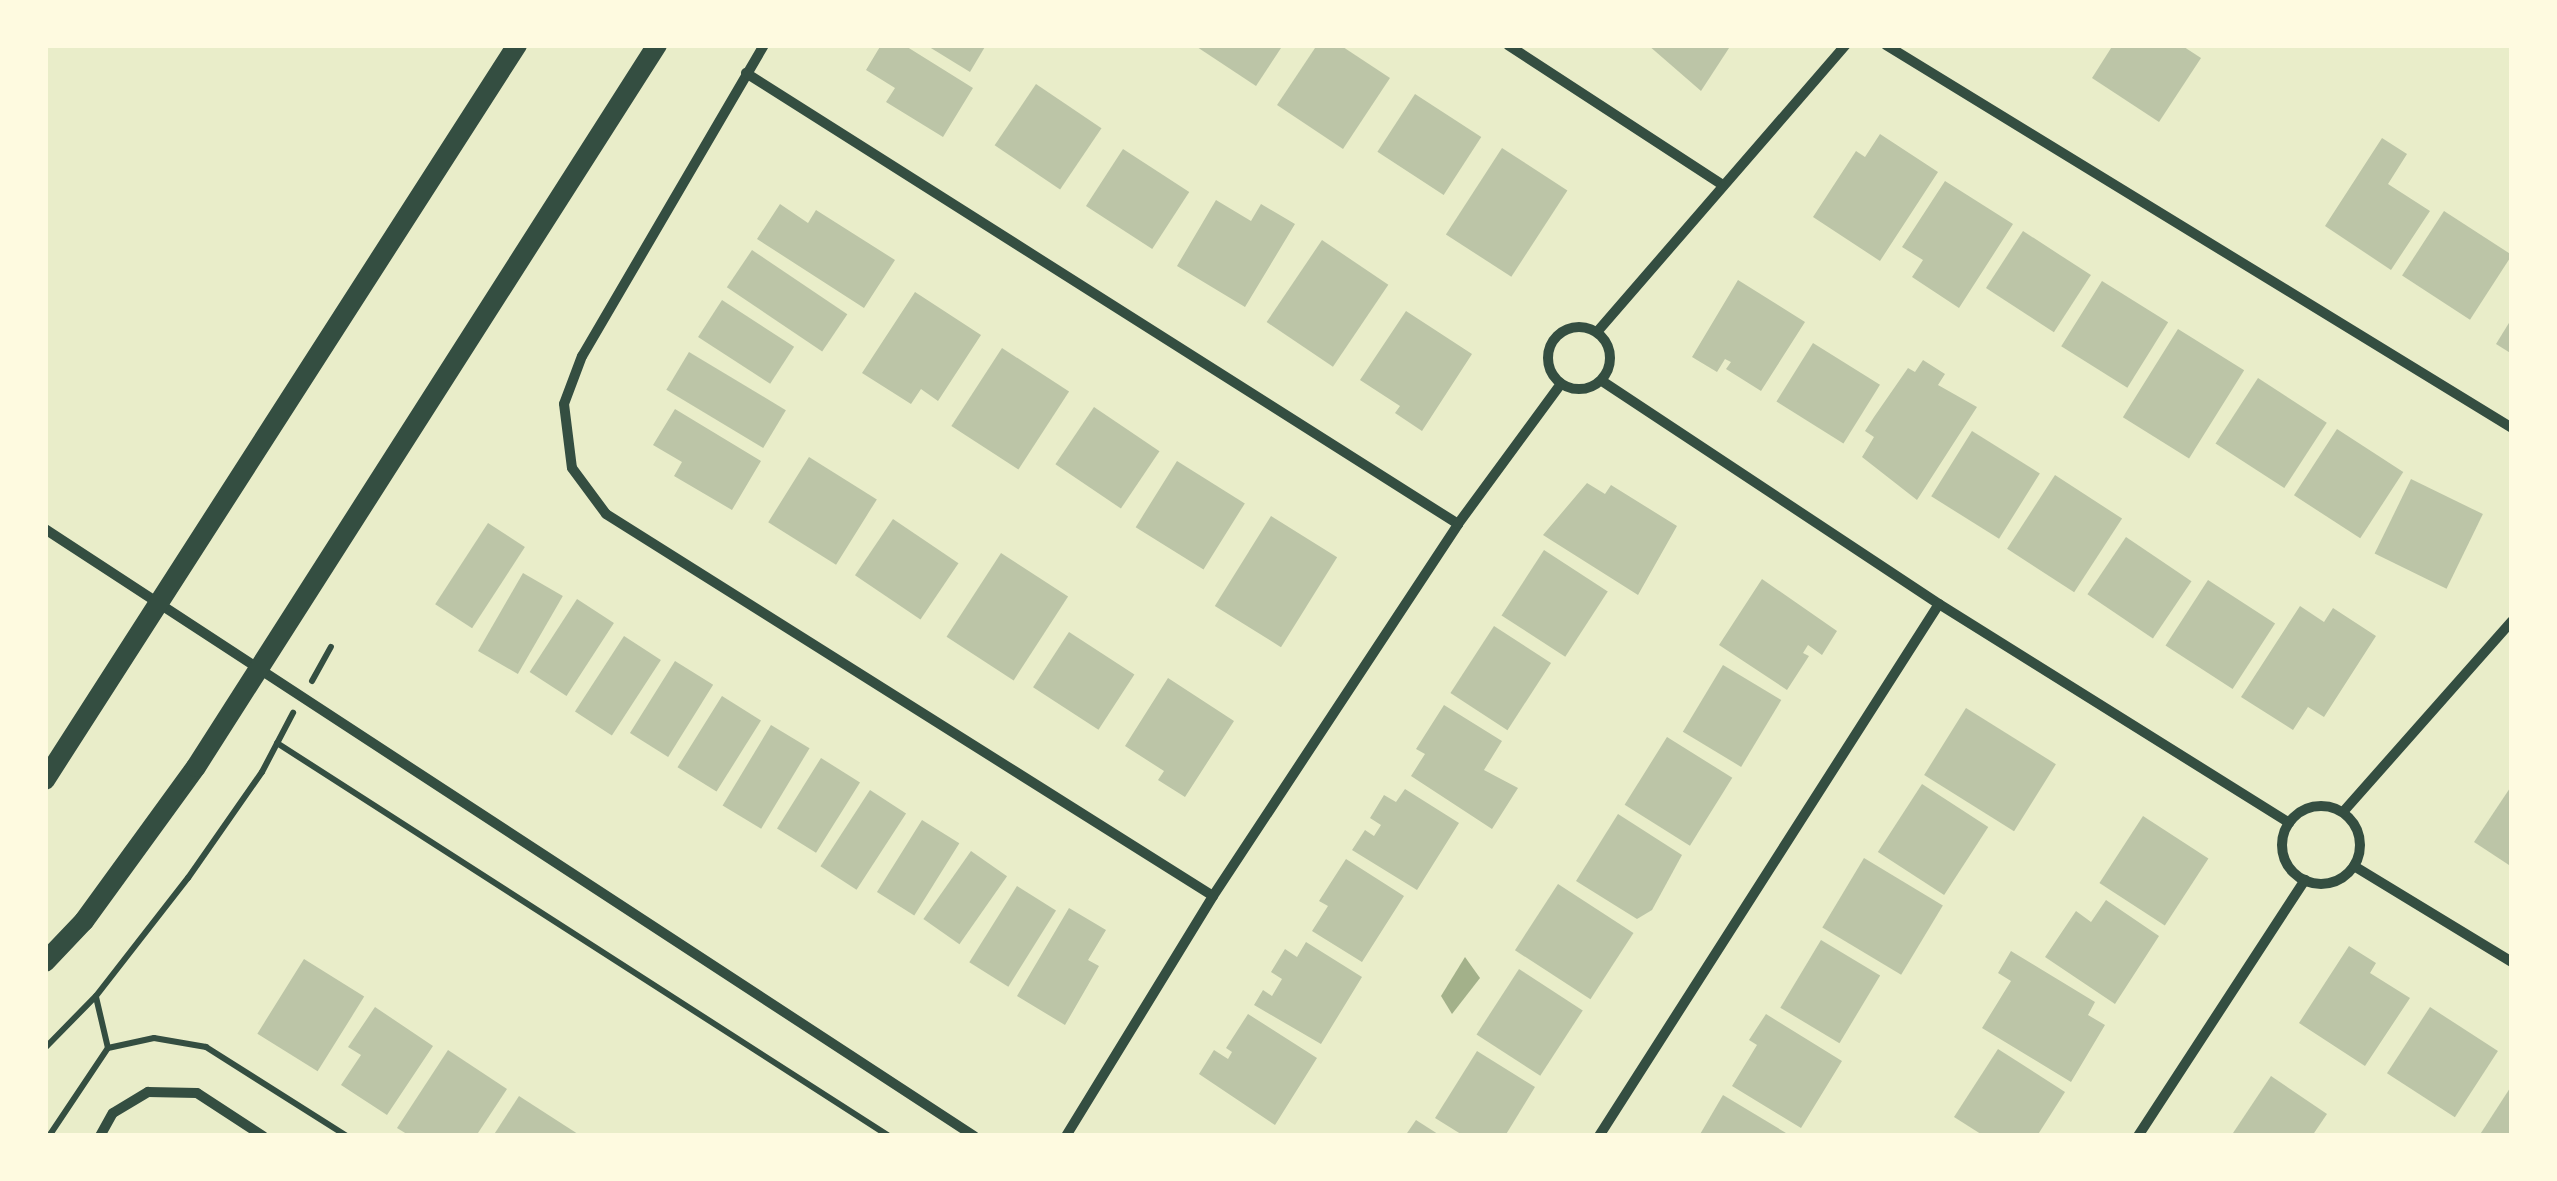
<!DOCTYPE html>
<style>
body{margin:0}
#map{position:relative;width:2557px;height:1181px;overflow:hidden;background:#e9edc9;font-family:"IBM Plex Sans",sans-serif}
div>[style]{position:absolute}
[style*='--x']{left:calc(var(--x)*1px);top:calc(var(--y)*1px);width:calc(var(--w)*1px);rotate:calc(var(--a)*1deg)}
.water>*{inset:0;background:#a3b18a}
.building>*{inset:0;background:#bcc5a7;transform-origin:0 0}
.path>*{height:6px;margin:-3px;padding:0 3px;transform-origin:3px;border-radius:3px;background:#344e41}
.minor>*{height:10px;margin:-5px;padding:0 5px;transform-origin:5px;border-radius:5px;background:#344e41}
.minor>.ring{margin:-5px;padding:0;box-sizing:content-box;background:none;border:10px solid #344e41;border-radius:50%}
.secondary>*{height:20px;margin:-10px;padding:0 10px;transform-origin:10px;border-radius:10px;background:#344e41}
span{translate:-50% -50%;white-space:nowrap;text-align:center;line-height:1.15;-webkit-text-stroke:8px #fefae0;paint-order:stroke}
.frame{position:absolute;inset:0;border:48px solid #fefae0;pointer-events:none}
</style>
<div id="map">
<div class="water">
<div style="clip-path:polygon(1465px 957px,1480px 978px,1452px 1014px,1441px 996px)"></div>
</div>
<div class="building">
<div style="clip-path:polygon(881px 45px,904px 45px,973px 88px,943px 137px,886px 102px,895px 88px,866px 70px)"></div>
<div style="clip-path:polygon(926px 45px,986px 45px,970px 72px)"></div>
<div style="clip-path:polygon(1194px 45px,1283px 45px,1256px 86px)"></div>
<div style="clip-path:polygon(1317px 45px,1340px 45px,1390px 78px,1343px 149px,1277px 105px)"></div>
<div style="clip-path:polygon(1648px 45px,1731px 45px,1701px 91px)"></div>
<div style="clip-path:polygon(2113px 45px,2181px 45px,2201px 58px,2159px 122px,2092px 78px)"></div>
<div style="left:1036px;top:84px;width:79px;height:74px;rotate:34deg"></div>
<div style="left:1415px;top:94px;width:79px;height:69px;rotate:33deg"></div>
<div style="clip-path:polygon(1880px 134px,1938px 172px,1880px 261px,1813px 217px,1856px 151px,1865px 157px)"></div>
<div style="clip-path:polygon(2382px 138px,2407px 154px,2388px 184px,2430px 211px,2391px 270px,2325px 226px)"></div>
<div style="left:1502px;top:148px;width:78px;height:103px;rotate:33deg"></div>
<div style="left:1123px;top:149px;width:79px;height:68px;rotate:33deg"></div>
<div style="clip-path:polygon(1945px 181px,2013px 224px,1959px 308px,1912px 277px,1923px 260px,1902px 247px)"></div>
<div style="clip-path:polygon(1216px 200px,1251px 221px,1261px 204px,1295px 224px,1245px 307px,1177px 266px)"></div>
<div style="clip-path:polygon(780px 204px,808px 223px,816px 210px,895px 260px,864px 308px,757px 239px)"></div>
<div style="left:2444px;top:211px;width:81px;height:77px;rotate:33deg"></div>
<div style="left:2023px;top:231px;width:81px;height:68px;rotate:33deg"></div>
<div style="left:1322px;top:240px;width:80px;height:99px;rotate:34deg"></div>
<div style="left:752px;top:250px;width:115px;height:45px;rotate:34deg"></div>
<div style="clip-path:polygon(1738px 280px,1805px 322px,1761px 391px,1726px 369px,1731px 362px,1725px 359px,1717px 372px,1692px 357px)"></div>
<div style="left:2102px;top:281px;width:78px;height:77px;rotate:32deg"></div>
<div style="clip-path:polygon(915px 292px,981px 335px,938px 401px,921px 389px,911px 404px,862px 373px)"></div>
<div style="left:722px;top:300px;width:86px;height:44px;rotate:33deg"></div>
<div style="clip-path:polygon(1406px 311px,1472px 354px,1422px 431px,1395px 413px,1400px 406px,1360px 380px)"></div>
<div style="clip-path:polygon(2512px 318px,2512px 354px,2496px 344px)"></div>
<div style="left:2178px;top:329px;width:78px;height:104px;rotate:32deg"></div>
<div style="left:1813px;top:343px;width:79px;height:69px;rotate:32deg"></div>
<div style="left:1002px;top:348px;width:80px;height:93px;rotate:33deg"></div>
<div style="left:689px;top:352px;width:113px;height:44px;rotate:31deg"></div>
<div style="clip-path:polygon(1923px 360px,1945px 374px,1938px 385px,1977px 407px,1917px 500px,1862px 457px,1874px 437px,1865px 431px,1874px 417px,1908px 368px,1915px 372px)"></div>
<div style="left:2258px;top:378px;width:82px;height:78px;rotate:33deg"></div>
<div style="left:1094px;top:407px;width:79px;height:69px;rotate:34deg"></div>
<div style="clip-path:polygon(675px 409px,761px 461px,732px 510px,674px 476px,682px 462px,653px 445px)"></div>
<div style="left:2337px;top:429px;width:79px;height:79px;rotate:33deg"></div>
<div style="left:1972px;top:431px;width:80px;height:77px;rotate:32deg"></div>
<div style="left:809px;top:457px;width:80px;height:77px;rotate:32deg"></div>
<div style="left:1177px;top:461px;width:80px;height:78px;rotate:32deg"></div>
<div style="left:2055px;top:475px;width:80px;height:88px;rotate:33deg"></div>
<div style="left:2411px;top:479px;width:80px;height:83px;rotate:26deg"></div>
<div style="clip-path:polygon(1587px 483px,1605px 494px,1611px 485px,1677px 526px,1638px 595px,1543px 535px)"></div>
<div style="left:1271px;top:516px;width:78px;height:106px;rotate:32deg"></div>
<div style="left:893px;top:519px;width:79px;height:68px;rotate:34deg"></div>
<div style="left:488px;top:523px;width:44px;height:97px;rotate:33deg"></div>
<div style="left:2126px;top:537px;width:79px;height:69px;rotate:34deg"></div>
<div style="left:1544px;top:550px;width:76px;height:78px;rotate:33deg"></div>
<div style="left:1001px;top:553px;width:80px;height:100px;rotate:33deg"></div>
<div style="left:523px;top:573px;width:46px;height:90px;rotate:30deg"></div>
<div style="clip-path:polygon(1762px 579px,1837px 631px,1822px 655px,1808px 645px,1803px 653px,1809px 656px,1787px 690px,1719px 645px)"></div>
<div style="left:2208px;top:580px;width:80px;height:78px;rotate:33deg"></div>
<div style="left:577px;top:599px;width:44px;height:87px;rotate:33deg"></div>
<div style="clip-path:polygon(2300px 606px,2324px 622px,2333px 608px,2376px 636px,2324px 717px,2308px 707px,2293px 730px,2241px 697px)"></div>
<div style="left:1494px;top:626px;width:68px;height:80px;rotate:33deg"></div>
<div style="left:1069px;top:632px;width:78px;height:66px;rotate:33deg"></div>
<div style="left:624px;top:636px;width:44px;height:90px;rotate:33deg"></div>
<div style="left:675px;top:661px;width:45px;height:85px;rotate:32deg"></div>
<div style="left:1723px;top:665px;width:68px;height:78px;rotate:31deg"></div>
<div style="clip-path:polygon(1168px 678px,1234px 721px,1185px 797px,1158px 780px,1164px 771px,1125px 746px)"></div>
<div style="left:722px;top:696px;width:46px;height:84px;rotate:32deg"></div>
<div style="clip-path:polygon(1444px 705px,1502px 741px,1484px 770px,1518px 788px,1492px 829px,1411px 776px,1425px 754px,1416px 749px)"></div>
<div style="left:1966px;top:708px;width:106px;height:79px;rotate:32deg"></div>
<div style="left:771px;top:725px;width:45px;height:94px;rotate:31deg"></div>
<div style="left:1667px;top:737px;width:77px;height:80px;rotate:32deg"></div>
<div style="left:821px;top:758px;width:46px;height:83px;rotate:32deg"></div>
<div style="left:1922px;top:784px;width:79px;height:81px;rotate:33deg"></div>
<div style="clip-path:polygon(2512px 785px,2512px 867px,2474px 842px)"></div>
<div style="clip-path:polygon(1405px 789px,1459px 823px,1417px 890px,1352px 850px,1365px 830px,1374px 836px,1381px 825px,1370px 818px,1384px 795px,1396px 802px)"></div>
<div style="left:870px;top:790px;width:43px;height:91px;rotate:33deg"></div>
<div style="clip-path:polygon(1618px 814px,1682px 855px,1652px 910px,1637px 919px,1576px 881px)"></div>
<div style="left:2143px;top:816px;width:78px;height:80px;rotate:33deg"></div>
<div style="left:922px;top:820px;width:44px;height:85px;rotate:32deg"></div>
<div style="left:971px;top:851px;width:44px;height:83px;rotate:35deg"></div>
<div style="left:1864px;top:858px;width:92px;height:81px;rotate:31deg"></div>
<div style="clip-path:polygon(1346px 859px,1404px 896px,1362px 962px,1312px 931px,1328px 906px,1319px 901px)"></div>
<div style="left:1558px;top:884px;width:90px;height:79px;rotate:33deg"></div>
<div style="left:1017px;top:886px;width:46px;height:90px;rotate:32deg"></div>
<div style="clip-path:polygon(2106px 900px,2159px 936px,2115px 1004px,2045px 957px,2076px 911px,2091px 922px)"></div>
<div style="clip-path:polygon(1069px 908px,1106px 930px,1088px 960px,1099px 966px,1065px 1025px,1017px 996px)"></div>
<div style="left:1821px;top:940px;width:69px;height:79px;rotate:31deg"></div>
<div style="clip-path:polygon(1306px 942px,1362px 977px,1321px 1044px,1254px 1005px,1263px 990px,1272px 996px,1282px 979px,1271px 972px,1285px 949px,1297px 957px)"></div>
<div style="clip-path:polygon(2349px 946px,2376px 963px,2370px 973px,2410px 998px,2365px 1066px,2299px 1023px)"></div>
<div style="clip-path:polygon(2011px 951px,2095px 1002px,2088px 1015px,2105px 1025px,2071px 1082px,1982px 1028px,2011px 981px,1998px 973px)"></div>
<div style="left:304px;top:959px;width:71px;height:88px;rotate:32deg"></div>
<div style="left:1519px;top:969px;width:76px;height:78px;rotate:33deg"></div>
<div style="clip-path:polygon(375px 1007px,433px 1046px,387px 1115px,341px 1085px,361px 1055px,348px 1047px)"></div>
<div style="left:2430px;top:1007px;width:81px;height:79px;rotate:33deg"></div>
<div style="clip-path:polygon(1248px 1014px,1317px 1058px,1275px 1125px,1199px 1074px,1214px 1050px,1228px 1059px,1232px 1052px,1226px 1048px)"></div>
<div style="clip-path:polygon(1766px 1014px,1842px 1061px,1801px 1128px,1732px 1086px,1757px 1045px,1749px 1040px)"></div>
<div style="clip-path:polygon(1998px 1049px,2065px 1092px,2037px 1136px,1984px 1136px,1954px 1117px)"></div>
<div style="clip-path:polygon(448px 1050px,507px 1089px,476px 1136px,410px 1136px,397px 1128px)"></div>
<div style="clip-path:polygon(1477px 1051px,1535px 1087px,1505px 1136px,1464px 1136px,1435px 1118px)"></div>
<div style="clip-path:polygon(2271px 1076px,2327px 1114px,2312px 1136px,2231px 1136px)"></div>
<div style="clip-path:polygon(2512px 1085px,2512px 1136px,2479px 1136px)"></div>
<div style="clip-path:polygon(1723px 1095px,1791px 1136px,1699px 1136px)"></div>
<div style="clip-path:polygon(519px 1096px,581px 1136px,493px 1136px)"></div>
<div style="clip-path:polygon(1416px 1120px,1441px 1136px,1405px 1136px)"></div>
</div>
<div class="path">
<div style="--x:312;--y:681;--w:39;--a:-61"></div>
<div style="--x:277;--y:743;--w:727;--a:32.71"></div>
<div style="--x:96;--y:997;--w:52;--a:76.8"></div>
<div style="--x:45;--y:1048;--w:73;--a:-45.6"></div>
<div style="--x:96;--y:996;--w:150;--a:-52.1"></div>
<div style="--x:188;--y:878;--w:129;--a:-55.1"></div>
<div style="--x:262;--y:772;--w:67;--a:-62.3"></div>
<div style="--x:49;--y:1136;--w:106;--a:-56.2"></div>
<div style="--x:108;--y:1048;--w:47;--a:-12.3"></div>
<div style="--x:154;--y:1038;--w:53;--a:9.8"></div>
<div style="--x:206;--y:1047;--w:167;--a:32.3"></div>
</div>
<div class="minor">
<div style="--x:764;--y:45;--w:360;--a:120.3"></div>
<div style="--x:582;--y:356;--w:51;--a:110.6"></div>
<div style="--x:564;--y:404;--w:64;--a:82.9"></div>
<div style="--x:572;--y:468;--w:57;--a:53.5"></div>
<div style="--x:606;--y:514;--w:717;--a:32.18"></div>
<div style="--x:1508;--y:45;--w:254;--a:33.1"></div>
<div style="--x:1886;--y:45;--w:734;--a:31.46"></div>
<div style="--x:746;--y:73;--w:843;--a:32.35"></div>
<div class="ring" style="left:1548px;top:327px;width:52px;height:52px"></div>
<div style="--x:1597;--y:332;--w:380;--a:-49.1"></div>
<div style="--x:1602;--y:381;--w:404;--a:33.5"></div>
<div style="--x:1939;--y:604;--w:413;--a:32"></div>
<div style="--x:45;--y:529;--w:1110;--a:33.16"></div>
<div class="ring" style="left:2282px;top:806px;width:68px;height:68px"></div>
<div style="--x:2343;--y:812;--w:255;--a:-48.5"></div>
<div style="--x:2354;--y:866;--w:185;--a:31.3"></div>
<div style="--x:100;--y:1136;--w:26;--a:-61"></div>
<div style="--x:113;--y:1113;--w:41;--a:-31"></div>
<div style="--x:148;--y:1092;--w:49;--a:1.2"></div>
<div style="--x:197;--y:1093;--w:79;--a:33.1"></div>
<div style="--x:1066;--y:1136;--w:281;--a:-58.5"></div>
<div style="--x:1213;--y:896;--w:445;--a:-56.6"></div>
<div style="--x:1458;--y:524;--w:174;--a:-53.7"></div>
<div style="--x:1599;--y:1136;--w:631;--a:-57.42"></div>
<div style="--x:2138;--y:1136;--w:306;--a:-56.9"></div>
</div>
<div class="secondary">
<div style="--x:45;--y:780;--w:874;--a:-57.29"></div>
<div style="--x:45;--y:962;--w:57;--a:-46.4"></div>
<div style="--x:84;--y:921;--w:190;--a:-54"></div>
<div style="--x:196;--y:767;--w:857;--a:-57.44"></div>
</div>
<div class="frame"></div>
</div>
